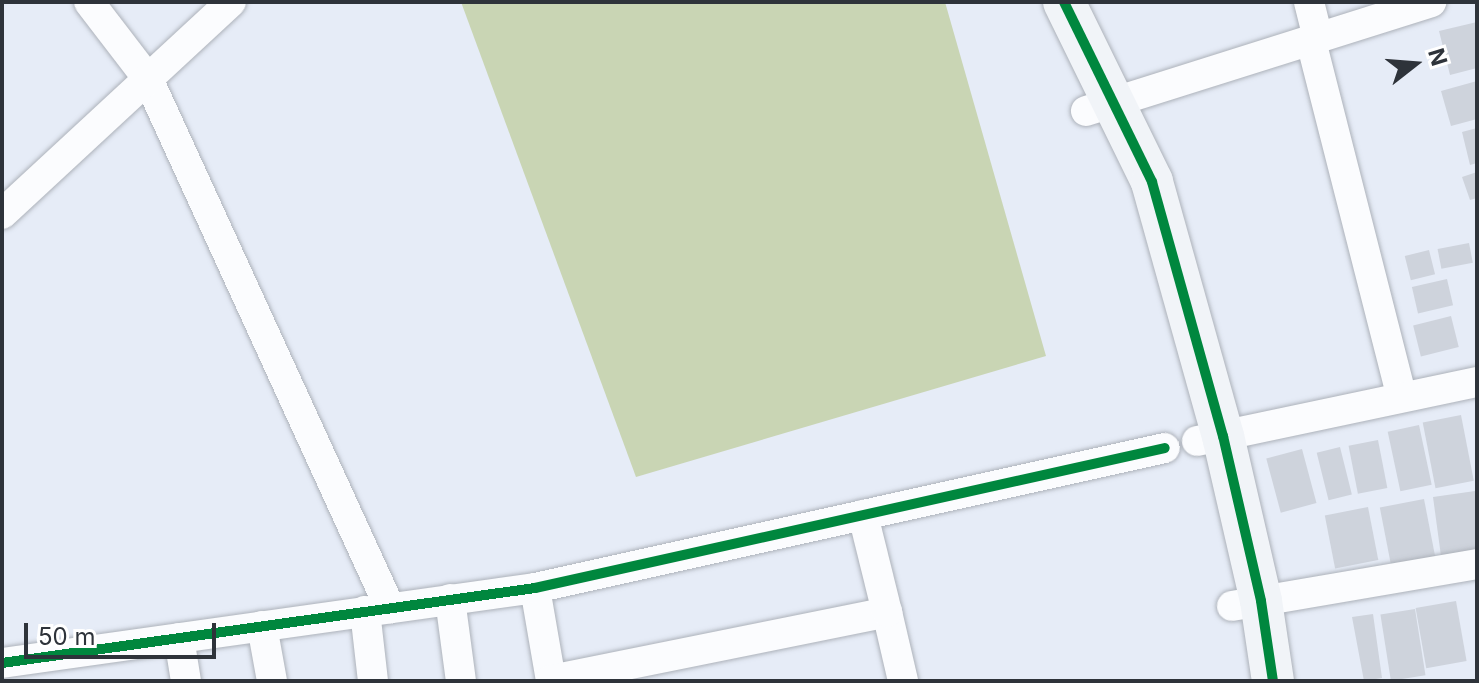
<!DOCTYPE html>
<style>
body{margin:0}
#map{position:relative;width:1479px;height:683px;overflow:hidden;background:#e6ecf7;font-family:Inter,sans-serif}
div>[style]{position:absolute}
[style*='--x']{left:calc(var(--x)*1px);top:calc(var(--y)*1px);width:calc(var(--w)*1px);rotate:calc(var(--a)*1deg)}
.green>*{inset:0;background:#c9d5b4}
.building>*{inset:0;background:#ced3dc;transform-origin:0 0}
.roads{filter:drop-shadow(0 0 2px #adb2ba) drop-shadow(0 0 2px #adb2ba)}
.street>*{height:30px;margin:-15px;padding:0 15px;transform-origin:15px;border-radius:15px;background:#fbfcfe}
.secondary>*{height:42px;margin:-21px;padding:0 21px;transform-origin:21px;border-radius:21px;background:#f1f4f8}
.cycleway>*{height:10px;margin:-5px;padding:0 5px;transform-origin:5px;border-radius:5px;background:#00873e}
span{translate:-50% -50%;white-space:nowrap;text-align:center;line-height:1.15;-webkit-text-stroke:8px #fff;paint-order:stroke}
.frame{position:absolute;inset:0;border:4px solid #2e333a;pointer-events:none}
.north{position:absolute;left:1375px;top:24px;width:80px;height:80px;-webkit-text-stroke:6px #fff;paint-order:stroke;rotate:73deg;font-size:22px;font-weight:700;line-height:32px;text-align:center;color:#2e333a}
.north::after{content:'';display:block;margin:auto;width:28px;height:36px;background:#2e333a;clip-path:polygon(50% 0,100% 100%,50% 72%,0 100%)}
.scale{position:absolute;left:24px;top:623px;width:192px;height:36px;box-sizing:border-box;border:4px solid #2e333a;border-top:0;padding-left:10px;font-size:24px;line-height:28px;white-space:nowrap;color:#2e333a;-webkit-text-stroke:6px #fff;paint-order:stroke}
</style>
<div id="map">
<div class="green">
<div style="clip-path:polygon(461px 2px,945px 2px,1046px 356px,636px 477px)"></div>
</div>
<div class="building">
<div style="clip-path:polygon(1477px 22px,1477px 68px,1450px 75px,1439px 31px)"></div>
<div style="clip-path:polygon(1477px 81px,1477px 119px,1451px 126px,1441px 91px)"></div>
<div style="clip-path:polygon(1477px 128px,1477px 163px,1470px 165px,1462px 132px)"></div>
<div style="clip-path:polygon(1477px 172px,1477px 198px,1470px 200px,1462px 177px)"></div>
<div style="left:1469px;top:243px;width:20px;height:32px;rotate:79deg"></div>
<div style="left:1429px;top:250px;width:25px;height:25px;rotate:76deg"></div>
<div style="left:1447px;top:279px;width:27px;height:36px;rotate:77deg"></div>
<div style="left:1451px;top:316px;width:32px;height:39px;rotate:76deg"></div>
<div style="left:1461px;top:415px;width:67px;height:39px;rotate:79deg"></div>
<div style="left:1419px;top:425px;width:61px;height:32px;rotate:78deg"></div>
<div style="left:1378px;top:440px;width:49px;height:30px;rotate:79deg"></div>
<div style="left:1340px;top:447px;width:49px;height:24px;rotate:76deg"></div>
<div style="left:1302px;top:449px;width:56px;height:37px;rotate:75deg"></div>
<div style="clip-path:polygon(1475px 491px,1477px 551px,1441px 556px,1433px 497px)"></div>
<div style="left:1424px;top:499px;width:58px;height:45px;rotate:79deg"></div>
<div style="left:1368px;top:507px;width:54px;height:44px;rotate:79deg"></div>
<div style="left:1456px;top:601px;width:61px;height:41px;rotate:80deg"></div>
<div style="left:1415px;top:609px;width:67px;height:35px;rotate:81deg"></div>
<div style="clip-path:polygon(1373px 614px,1382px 678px,1364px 681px,1352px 617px)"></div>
</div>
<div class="roads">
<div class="street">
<div style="--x:89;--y:2;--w:97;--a:52.5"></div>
<div style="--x:148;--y:79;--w:582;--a:65.42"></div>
<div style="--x:1309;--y:2;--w:38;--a:76"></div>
<div style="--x:1311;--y:41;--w:367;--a:75.7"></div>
<div style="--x:1086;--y:111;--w:362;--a:-17.5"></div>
<div style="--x:2;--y:214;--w:312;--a:-42.8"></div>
<div style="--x:1197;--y:441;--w:286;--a:-11.9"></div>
<div style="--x:535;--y:588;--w:94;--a:80.2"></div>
<div style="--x:450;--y:599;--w:83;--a:82.4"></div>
<div style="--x:1232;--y:606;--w:249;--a:-9.7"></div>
<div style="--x:365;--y:611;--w:70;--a:83.5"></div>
<div style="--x:887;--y:612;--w:71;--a:76.9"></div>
<div style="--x:262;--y:626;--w:56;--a:79.7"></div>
<div style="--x:179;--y:638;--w:44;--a:80.8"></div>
<div style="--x:2;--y:663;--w:538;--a:-8.01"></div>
<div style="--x:535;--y:588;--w:645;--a:-12.53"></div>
<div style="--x:551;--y:680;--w:343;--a:-11.4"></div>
<div style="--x:887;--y:612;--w:100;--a:-103.9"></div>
</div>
<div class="secondary">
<div style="--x:1064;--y:2;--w:200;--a:63.9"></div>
<div style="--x:1152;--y:182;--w:264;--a:74.4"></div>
<div style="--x:1223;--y:436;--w:169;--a:77"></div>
<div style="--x:1261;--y:601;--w:81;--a:81.5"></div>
</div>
</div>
<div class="cycleway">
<div style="--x:1064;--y:2;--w:200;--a:63.9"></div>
<div style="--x:1152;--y:182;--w:264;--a:74.4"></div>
<div style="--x:1223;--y:436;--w:169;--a:77"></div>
<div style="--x:1261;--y:601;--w:81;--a:81.5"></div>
<div style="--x:2;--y:663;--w:538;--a:-8.01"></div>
<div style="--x:535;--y:588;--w:645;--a:-12.53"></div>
</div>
<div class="frame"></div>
<div class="north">N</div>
<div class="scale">50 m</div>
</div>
